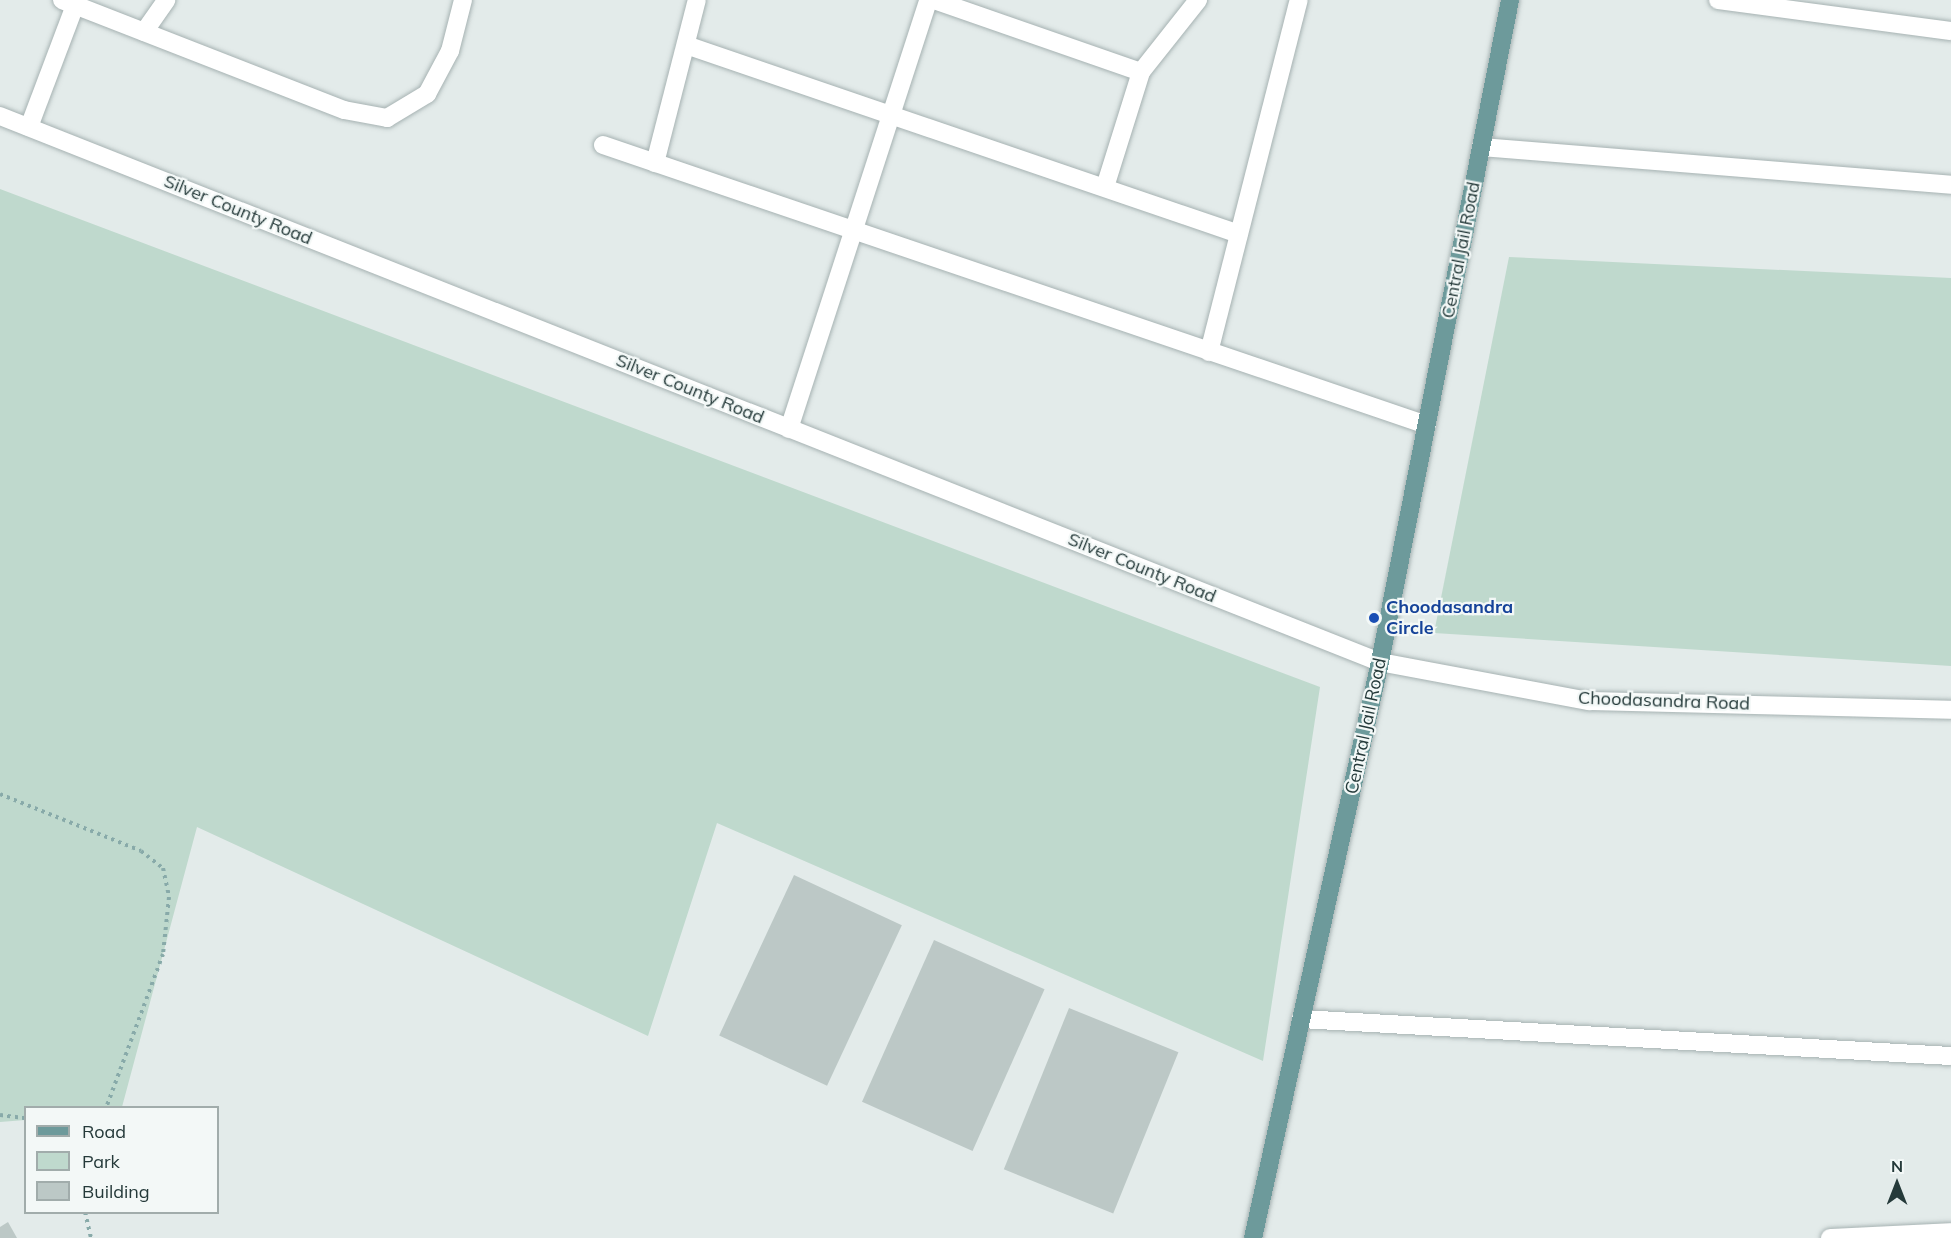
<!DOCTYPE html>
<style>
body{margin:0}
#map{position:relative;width:1951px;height:1238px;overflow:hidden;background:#e3ebea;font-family:Mulish,sans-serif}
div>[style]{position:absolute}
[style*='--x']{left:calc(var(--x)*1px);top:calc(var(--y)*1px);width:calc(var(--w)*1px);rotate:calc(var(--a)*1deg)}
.green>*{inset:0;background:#bfd9cd}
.building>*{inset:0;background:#bcc8c6;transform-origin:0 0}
.path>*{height:4px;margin-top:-2px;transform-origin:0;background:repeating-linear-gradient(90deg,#88aaa9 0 3px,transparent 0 7.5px)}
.roads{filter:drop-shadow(0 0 2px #a6b2b2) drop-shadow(0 0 2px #a6b2b2)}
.minor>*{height:18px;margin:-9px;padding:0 9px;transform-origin:9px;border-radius:9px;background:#fff}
.major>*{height:18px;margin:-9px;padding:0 9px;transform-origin:9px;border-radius:9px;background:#6d9a9b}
.dots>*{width:16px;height:16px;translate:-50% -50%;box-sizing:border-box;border:3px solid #f3f8f7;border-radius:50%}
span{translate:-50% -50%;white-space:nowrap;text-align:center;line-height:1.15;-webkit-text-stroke:4.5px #f3f8f7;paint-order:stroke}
.street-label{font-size:18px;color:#253a3a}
.transit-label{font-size:18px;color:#164399;font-weight:700}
.left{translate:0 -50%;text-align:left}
.legend{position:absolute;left:24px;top:1106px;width:195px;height:108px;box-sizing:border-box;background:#f3f8f7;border:2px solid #a1acab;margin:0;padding:8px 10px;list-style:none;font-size:18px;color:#253a3a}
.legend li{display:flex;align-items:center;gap:12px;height:30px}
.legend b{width:30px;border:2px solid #a1acab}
.north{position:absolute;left:1867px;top:1154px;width:60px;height:60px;-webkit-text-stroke:4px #f3f8f7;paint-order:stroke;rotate:0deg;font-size:16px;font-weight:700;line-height:24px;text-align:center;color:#253a3a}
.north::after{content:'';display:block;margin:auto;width:21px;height:27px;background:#253a3a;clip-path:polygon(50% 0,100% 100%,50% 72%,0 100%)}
</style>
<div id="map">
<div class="green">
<div style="clip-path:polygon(0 189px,1320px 687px,1263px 1061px,717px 823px,648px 1036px,197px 827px,122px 1107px,26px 1108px,25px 1120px,0 1122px)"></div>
<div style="clip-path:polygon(1509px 257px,1951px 278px,1951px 666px,1434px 633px)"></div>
</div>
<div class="building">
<div style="left:794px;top:875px;width:119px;height:177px;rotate:25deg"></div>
<div style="left:934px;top:940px;width:121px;height:177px;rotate:24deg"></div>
<div style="left:1069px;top:1008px;width:118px;height:174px;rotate:22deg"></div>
<div style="clip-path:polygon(8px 1222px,17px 1238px,0 1238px,0 1227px)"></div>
</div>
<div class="path">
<div style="--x:0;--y:794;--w:152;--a:22"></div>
<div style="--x:141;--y:851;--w:28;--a:38"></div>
<div style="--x:163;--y:868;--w:30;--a:78"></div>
<div style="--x:169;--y:897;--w:57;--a:96"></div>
<div style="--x:163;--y:954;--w:164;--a:110.3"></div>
<div style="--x:0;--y:1115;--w:26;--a:7"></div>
<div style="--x:85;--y:1212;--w:27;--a:77"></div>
</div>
<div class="roads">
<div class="minor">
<div style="--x:62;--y:0;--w:303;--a:21.3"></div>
<div style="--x:344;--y:110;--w:44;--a:10.5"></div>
<div style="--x:387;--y:118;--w:47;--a:-31"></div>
<div style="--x:427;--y:94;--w:49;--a:-61.9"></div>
<div style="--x:450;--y:51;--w:53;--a:-75.7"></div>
<div style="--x:934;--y:0;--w:219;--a:19.2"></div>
<div style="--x:1718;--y:0;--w:235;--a:7.6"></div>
<div style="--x:144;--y:32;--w:39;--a:-55"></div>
<div style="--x:686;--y:45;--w:584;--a:18.87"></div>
<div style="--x:0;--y:116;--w:1484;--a:21.59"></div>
<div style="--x:1380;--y:662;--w:213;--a:10.6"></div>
<div style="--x:1589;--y:701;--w:362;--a:1.4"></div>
<div style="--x:29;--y:127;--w:130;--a:-69.3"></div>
<div style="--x:603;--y:145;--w:870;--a:18.77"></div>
<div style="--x:1481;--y:147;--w:472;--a:4.6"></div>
<div style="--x:655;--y:163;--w:168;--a:-75.6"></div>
<div style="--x:1105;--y:187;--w:121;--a:-72.6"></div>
<div style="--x:1141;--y:72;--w:92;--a:-51.6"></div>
<div style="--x:1209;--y:352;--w:363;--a:-75.7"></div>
<div style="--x:789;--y:429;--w:451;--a:-72"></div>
<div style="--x:1301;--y:1019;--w:651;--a:3.26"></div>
<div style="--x:1830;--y:1238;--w:121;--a:-2.8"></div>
</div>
<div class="major">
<div style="--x:1253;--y:1238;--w:590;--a:-77.57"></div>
<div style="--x:1380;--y:662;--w:675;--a:-78.89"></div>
</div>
</div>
<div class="dots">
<div style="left:1374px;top:618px;background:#1a4fb4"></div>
</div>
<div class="street-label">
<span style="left:238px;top:210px;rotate:22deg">Silver County Road</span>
<span style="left:1461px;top:250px;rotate:-79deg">Central Jail Road</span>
<span style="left:690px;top:389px;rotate:22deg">Silver County Road</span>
<span style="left:1142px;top:568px;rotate:22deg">Silver County Road</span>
<span style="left:1664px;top:701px;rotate:2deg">Choodasandra Road</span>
<span style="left:1366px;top:726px;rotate:-78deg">Central Jail Road</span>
</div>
<div class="transit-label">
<span class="left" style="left:1386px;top:618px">Choodasandra<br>Circle</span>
</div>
<ul class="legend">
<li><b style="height:8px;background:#6d9a9b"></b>Road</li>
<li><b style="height:16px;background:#bfd9cd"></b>Park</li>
<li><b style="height:16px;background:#bcc8c6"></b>Building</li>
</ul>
<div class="north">N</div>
</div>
